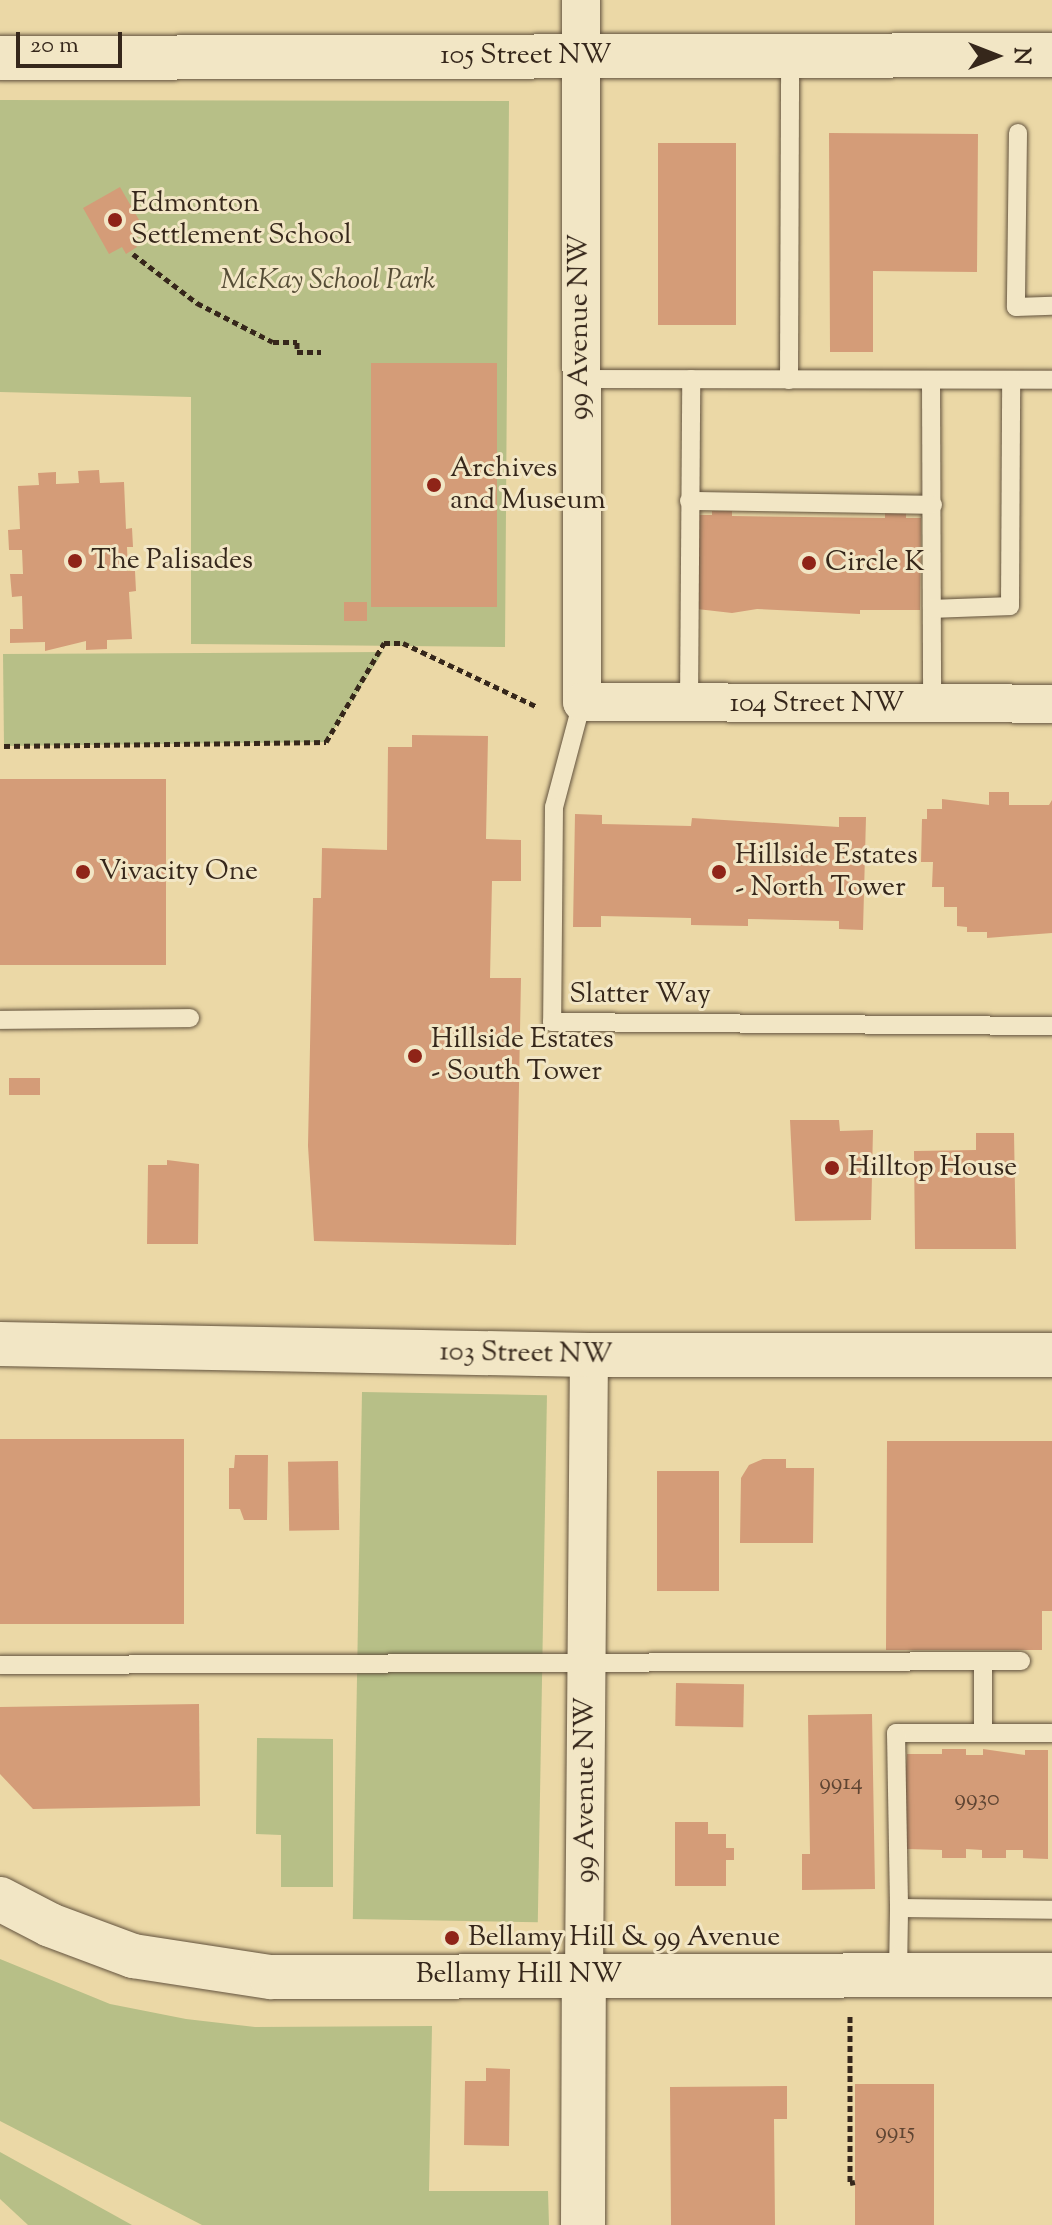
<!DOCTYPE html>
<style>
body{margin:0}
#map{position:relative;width:1052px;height:2225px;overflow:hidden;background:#ebd8a6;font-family:"Sorts Mill Goudy",serif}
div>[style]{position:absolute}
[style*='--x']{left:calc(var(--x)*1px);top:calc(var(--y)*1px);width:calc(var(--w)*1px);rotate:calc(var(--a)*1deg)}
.green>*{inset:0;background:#b7bf87;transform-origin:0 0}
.building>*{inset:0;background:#d49c78;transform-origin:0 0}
.path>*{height:5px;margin-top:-2.5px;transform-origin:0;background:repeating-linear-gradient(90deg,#36271b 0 6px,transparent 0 10px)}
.roads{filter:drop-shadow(0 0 2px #63533e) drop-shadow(0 0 2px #63533e)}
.service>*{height:18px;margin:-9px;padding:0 9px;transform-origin:9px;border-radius:9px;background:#f2e6c5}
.minor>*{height:38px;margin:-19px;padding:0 19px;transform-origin:19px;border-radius:19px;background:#f2e6c5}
.tertiary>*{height:44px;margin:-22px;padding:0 22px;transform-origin:22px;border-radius:22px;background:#f2e6c5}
.secondary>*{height:44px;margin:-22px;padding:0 22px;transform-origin:22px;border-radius:22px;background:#f2e6c5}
.dots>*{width:22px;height:22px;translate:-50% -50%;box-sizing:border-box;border:4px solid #f2e6c5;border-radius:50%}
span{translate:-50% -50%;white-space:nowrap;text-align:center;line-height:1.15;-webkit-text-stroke:6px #f2e6c5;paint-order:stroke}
.number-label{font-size:24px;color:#5e4432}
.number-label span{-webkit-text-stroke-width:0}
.street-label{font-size:28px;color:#36271b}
.poi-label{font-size:28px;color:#36271b}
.left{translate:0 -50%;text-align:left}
.park-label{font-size:28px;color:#564d36;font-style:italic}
.north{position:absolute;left:956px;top:16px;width:80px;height:80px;-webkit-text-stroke:6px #f2e6c5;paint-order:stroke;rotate:90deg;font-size:22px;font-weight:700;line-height:32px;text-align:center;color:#36271b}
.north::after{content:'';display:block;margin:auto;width:28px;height:36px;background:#36271b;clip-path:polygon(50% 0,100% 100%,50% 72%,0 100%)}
.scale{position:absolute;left:16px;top:32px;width:106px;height:36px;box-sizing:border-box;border:4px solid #36271b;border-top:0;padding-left:10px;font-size:24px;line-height:28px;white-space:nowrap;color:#36271b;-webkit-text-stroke:6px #f2e6c5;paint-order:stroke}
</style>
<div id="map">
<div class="green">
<div style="clip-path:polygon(0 100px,509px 101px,505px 647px,191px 644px,191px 397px,0 392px)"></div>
<div style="clip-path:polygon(383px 652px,326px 742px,4px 746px,3px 654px)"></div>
<div style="left:362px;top:1392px;width:185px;height:527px;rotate:1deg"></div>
<div style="clip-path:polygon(257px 1738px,333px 1739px,333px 1887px,281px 1887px,281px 1835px,256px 1834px)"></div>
<div style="clip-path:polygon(0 1959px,110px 2004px,186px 2019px,255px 2027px,432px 2026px,429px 2191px,548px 2191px,549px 2225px,202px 2225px,0 2121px)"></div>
<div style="clip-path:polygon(0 2152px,132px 2225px,28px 2225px,0 2199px)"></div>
</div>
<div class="building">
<div style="clip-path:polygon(829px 133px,978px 134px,977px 272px,873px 271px,873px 352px,830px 352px)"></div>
<div style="left:736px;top:143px;width:182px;height:78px;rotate:90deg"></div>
<div style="clip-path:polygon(120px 187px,146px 232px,133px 240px,137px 247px,126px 254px,122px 247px,109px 254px,83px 208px)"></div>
<div style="left:371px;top:363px;width:126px;height:244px"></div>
<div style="clip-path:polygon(99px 470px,100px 483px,124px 482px,126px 529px,132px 528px,133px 547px,127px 547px,128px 571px,135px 571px,136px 591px,129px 592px,132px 639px,107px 640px,107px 649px,86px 650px,86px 641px,45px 651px,45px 642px,10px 643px,10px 629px,23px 629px,22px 596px,12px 597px,10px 574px,23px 574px,22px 550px,9px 550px,8px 530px,20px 529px,18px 486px,39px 485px,38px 473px,56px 472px,56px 484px,79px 483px,78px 471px)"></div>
<div style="clip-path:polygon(712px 511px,732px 511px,732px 516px,885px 518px,885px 513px,906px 513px,906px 518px,921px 518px,920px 610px,860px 610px,860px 614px,757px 609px,732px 613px,697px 609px,698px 515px,712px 515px)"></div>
<div style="left:344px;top:602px;width:23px;height:19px"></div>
<div style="clip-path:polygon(412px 735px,488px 736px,486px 839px,521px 840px,521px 881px,492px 881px,490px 978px,521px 978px,516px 1245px,314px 1241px,308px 1146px,313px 898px,321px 898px,322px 848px,387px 850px,388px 747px,412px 747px)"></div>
<div style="left:0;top:779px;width:166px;height:186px"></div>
<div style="clip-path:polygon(989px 792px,1009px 792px,1009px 805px,1049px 805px,1052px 800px,1052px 933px,987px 938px,987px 932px,967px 932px,967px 927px,957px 926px,957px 907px,944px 907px,944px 887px,932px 887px,933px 862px,921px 862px,922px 819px,927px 819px,927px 809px,942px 809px,942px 799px,989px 805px)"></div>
<div style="clip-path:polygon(575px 814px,602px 815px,602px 824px,691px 826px,692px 818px,839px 827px,839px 817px,866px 817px,863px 930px,839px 929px,839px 921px,748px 919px,748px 926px,691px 925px,691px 918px,601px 916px,601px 927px,573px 927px)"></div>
<div style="left:9px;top:1078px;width:31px;height:17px"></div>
<div style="clip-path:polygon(790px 1120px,839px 1120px,840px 1131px,873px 1130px,871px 1220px,795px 1221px)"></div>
<div style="clip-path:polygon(976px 1133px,1014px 1133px,1016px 1249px,915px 1249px,914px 1151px,976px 1150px)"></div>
<div style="clip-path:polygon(167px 1160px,199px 1164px,198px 1244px,147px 1244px,148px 1165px,167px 1165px)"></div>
<div style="left:0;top:1439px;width:184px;height:185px"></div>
<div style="clip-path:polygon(887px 1441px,1052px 1441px,1052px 1611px,1042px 1611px,1042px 1650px,886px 1650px)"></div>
<div style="clip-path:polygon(235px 1455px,268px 1455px,267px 1520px,244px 1520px,240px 1509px,229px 1509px,229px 1468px,234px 1468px)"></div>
<div style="clip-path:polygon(763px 1459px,786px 1459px,786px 1468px,814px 1468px,813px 1543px,740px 1543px,741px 1478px,749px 1465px)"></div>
<div style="left:338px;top:1461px;width:69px;height:50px;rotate:89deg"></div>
<div style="left:657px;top:1471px;width:62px;height:120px"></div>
<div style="left:676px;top:1683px;width:68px;height:43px;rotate:1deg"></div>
<div style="clip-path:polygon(199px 1704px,200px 1806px,33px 1809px,0 1774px,0 1707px)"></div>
<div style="clip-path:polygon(872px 1714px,875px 1889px,802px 1890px,802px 1854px,810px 1854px,808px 1715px)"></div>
<div style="clip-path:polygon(942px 1749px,966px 1749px,966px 1755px,983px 1755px,983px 1749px,1025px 1755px,1025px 1750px,1048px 1750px,1048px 1859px,1023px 1858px,1023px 1850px,1006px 1850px,1006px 1858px,982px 1858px,982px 1850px,966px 1849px,966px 1858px,942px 1858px,942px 1850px,907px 1849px,907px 1823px,902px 1823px,907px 1754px,942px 1754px)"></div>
<div style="clip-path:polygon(675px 1822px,708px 1822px,708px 1834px,726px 1834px,726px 1848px,734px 1848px,734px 1860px,726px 1860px,726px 1886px,675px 1886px)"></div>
<div style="clip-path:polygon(486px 2068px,510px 2069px,509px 2146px,464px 2145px,465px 2081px,486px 2081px)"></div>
<div style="left:855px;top:2084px;width:79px;height:141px"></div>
<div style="clip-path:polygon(787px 2086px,787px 2119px,774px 2119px,775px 2225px,671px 2225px,670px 2087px)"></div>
</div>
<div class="path">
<div style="--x:133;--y:254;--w:81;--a:37.4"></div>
<div style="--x:197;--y:303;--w:85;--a:27.2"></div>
<div style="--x:273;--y:342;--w:24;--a:0"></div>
<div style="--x:297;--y:342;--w:10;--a:90"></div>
<div style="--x:297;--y:352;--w:24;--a:0"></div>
<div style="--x:4;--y:746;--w:322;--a:-0.7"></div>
<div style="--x:326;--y:742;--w:115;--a:-59.6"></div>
<div style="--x:384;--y:643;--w:19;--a:0"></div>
<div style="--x:403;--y:643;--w:149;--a:25.4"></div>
<div style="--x:850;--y:2016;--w:167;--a:90"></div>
<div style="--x:850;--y:2183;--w:5;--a:-11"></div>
</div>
<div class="roads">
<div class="service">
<div style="--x:1018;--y:133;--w:174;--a:90.7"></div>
<div style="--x:1016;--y:307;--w:36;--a:-2"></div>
<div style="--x:580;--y:379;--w:472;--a:0.1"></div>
<div style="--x:789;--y:380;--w:324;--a:-89.8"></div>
<div style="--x:931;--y:380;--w:324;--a:89.8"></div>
<div style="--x:689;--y:501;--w:244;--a:0.9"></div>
<div style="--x:932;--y:609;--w:78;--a:-2.2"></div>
<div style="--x:1010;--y:606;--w:226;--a:-89.7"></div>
<div style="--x:582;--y:702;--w:109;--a:104.9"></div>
<div style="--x:554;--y:807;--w:215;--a:90.5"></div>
<div style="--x:552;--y:1022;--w:500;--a:0.46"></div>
<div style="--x:689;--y:705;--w:326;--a:-89.6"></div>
<div style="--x:0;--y:1020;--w:190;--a:-0.6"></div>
<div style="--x:983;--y:1661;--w:72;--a:90"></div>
<div style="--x:0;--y:1665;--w:1021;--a:-0.22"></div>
<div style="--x:1052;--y:1733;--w:156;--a:180"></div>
<div style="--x:896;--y:1733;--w:175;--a:89"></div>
<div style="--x:899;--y:1908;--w:153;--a:0.7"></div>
<div style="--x:898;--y:1975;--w:67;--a:-89.1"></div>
</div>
<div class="minor">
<div style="--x:581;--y:0;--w:702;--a:89.92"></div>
<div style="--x:582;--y:702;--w:470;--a:0.2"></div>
<div style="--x:584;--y:1975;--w:620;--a:-89.54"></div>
</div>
<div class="tertiary">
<div style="--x:0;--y:58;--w:1052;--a:-0.16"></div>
<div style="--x:0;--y:1344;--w:589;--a:1.07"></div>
<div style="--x:589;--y:1355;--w:463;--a:0"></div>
<div style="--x:583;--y:2225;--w:250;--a:-89.8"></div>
</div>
<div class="secondary">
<div style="--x:0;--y:1899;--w:56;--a:27.5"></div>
<div style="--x:50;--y:1925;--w:89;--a:20.5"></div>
<div style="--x:133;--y:1956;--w:140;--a:8.7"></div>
<div style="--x:271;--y:1977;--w:781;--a:-0.15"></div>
</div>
</div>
<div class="dots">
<div style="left:115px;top:220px;background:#8f2418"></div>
<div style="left:434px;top:485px;background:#8f2418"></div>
<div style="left:75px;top:561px;background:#8f2418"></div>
<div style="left:809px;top:563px;background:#8f2418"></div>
<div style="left:83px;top:872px;background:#8f2418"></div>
<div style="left:719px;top:872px;background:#8f2418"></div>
<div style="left:415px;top:1056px;background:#8f2418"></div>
<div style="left:832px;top:1168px;background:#8f2418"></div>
<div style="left:452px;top:1938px;background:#8f2418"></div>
</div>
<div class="number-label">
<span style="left:841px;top:1784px">9914</span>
<span style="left:977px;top:1800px">9930</span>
<span style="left:895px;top:2133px">9915</span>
</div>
<div class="street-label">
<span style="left:526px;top:56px">105 Street NW</span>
<span style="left:580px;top:327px;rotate:-90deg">99 Avenue NW</span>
<span style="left:817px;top:704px">104 Street NW</span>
<span style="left:640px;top:995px">Slatter Way</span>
<span style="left:526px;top:1354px;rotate:1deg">103 Street NW</span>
<span style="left:586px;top:1790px;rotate:-90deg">99 Avenue NW</span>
<span style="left:519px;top:1975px">Bellamy Hill NW</span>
</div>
<div class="poi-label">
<span class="left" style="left:131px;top:220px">Edmonton<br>Settlement School</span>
<span class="left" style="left:450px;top:485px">Archives<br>and Museum</span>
<span class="left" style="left:91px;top:561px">The Palisades</span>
<span class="left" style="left:825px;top:563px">Circle K</span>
<span class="left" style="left:735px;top:872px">Hillside Estates<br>- North Tower</span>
<span class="left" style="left:99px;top:872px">Vivacity One</span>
<span class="left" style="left:431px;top:1056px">Hillside Estates<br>- South Tower</span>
<span class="left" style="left:848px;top:1168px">Hilltop House</span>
<span class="left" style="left:468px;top:1938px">Bellamy Hill &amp; 99 Avenue</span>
</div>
<div class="park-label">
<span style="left:328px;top:281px">McKay School Park</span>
</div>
<div class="north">N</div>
<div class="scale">20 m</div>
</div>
